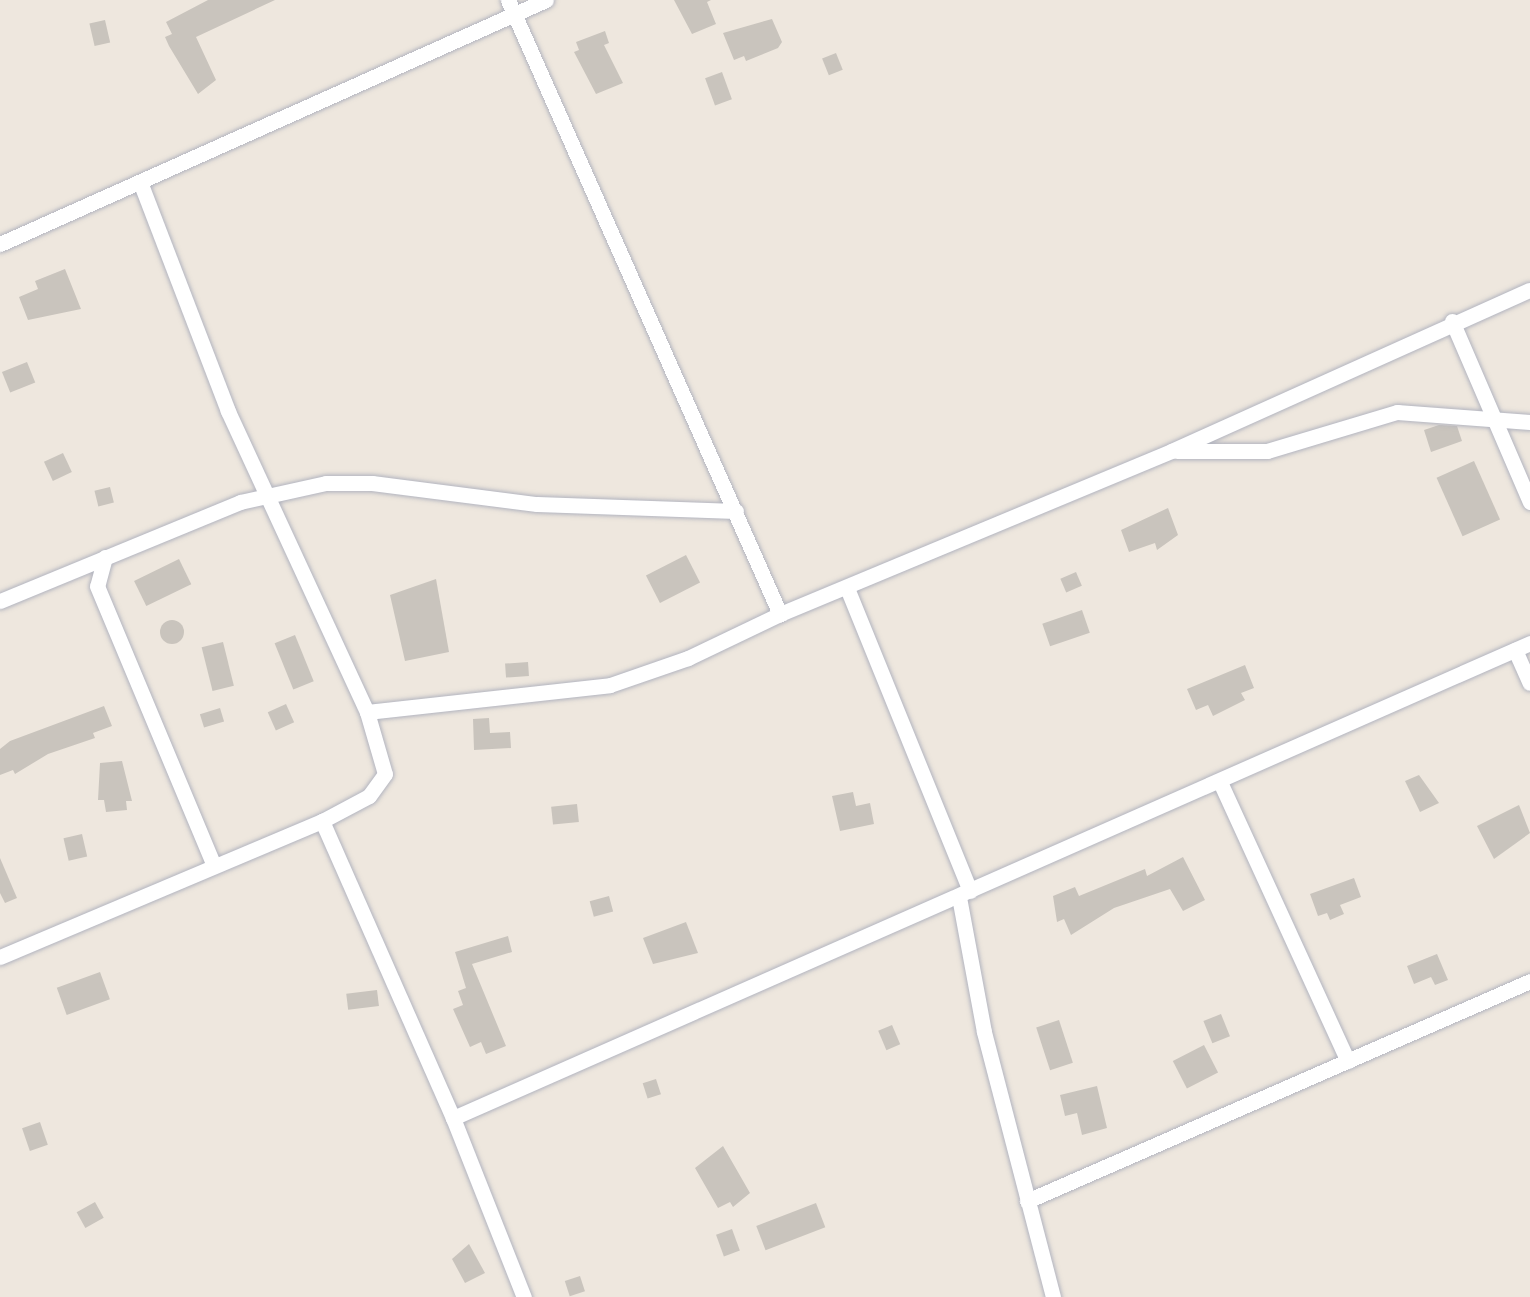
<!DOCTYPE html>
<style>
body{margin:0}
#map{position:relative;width:1530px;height:1297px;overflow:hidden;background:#eee7de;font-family:"Asap Condensed",sans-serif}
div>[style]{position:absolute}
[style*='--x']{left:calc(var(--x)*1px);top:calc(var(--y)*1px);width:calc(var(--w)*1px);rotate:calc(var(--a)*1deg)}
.building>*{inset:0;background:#c9c4bd;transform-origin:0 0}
.round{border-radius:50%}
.roads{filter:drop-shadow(0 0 2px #b2b4bf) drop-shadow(0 0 2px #b2b4bf)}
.minor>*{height:15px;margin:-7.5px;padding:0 7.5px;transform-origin:7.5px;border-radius:7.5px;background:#fff}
span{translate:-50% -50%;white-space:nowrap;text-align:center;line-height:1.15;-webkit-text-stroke:4.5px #fff;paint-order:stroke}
</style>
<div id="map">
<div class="building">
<div style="clip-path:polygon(208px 0,275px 0,196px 37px,216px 80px,198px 94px,169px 46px,165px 37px,172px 34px,166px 22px)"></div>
<div style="clip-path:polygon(674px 0,711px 0,707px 2px,716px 24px,692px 34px)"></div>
<div style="clip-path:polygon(772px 19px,782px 42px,778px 48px,746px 61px,744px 56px,734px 60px,723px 33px)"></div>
<div style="left:105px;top:20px;width:23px;height:16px;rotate:77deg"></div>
<div style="clip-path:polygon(605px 31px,609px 43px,604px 45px,623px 83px,596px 94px,574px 52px,579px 50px,576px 42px)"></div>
<div style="left:836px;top:53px;width:18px;height:15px;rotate:68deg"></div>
<div style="left:722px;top:72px;width:29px;height:18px;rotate:70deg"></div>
<div style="clip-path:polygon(65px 269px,81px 309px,28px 320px,19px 297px,38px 289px,35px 281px)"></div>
<div style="left:27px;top:362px;width:22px;height:27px;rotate:68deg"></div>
<div style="clip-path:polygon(1439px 425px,1457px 426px,1462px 441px,1431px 452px,1424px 430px)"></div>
<div style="left:63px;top:453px;width:21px;height:21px;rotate:65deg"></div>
<div style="left:1474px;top:461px;width:64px;height:41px;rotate:66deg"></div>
<div style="left:110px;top:487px;width:16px;height:16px;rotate:76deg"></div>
<div style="clip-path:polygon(1168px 508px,1178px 535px,1157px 550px,1155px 543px,1129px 552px,1121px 530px)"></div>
<div style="left:686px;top:555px;width:31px;height:45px;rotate:63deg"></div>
<div style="left:179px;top:559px;width:28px;height:50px;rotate:64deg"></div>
<div style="left:1076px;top:572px;width:15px;height:17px;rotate:67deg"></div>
<div style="clip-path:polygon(436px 579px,449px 652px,405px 661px,390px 595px)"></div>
<div style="left:1082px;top:610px;width:24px;height:42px;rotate:71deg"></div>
<div class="round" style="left:160px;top:620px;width:24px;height:24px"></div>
<div style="left:295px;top:635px;width:50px;height:22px;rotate:68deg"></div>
<div style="left:223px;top:642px;width:45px;height:22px;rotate:76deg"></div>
<div style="left:528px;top:662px;width:14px;height:23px;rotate:86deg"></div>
<div style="clip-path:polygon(1245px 665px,1254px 688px,1241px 693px,1245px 700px,1213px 716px,1208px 705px,1196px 710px,1187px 689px)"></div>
<div style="left:286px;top:704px;width:20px;height:20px;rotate:66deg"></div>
<div style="clip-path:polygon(104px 706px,112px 726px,93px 733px,95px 738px,48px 754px,15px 774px,13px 770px,0 775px,0 749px,10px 741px)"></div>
<div style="left:220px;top:708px;width:14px;height:21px;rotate:73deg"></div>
<div style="clip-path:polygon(489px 718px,490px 733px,510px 732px,511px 748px,474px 750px,473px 719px)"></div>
<div style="clip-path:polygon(122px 761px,132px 801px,126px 801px,127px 810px,106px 812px,104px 800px,98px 800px,100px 763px)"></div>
<div style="clip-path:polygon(1419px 775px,1439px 803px,1420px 812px,1405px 781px)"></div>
<div style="clip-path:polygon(853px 792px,856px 806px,870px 803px,874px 824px,840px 831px,832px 796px)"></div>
<div style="left:577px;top:804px;width:18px;height:26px;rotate:84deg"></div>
<div style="clip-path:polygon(1519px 805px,1530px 833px,1494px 859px,1477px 826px)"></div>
<div style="left:82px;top:834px;width:23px;height:19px;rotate:77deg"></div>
<div style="clip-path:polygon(1183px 857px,1205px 900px,1183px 911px,1170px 889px,1114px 908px,1071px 935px,1064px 919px,1057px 922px,1053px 896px,1075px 887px,1079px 896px,1145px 869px,1147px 876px)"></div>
<div style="clip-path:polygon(0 858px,17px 898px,5px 903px,0 893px)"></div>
<div style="clip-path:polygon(1354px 878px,1361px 897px,1340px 905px,1344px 914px,1330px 920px,1327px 913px,1318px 916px,1310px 894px)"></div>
<div style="left:609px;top:896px;width:16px;height:20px;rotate:75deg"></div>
<div style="clip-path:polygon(686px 922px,698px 953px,653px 964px,643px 938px)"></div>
<div style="clip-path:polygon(508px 936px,512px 952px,472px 964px,506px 1046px,486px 1054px,481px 1042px,470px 1047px,453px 1009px,463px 1005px,458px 991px,466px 988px,455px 952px)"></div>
<div style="clip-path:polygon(1437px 954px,1448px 980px,1435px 985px,1431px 977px,1414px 984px,1407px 966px)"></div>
<div style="left:100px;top:972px;width:29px;height:46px;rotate:70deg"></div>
<div style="left:377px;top:990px;width:16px;height:31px;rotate:83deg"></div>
<div style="left:1221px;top:1014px;width:24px;height:19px;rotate:68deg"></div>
<div style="left:1059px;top:1020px;width:45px;height:24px;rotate:72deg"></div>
<div style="left:892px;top:1025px;width:21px;height:15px;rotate:67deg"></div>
<div style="left:1204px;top:1045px;width:31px;height:35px;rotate:63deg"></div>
<div style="left:656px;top:1079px;width:16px;height:14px;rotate:72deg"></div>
<div style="clip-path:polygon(1097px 1086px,1107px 1128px,1082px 1135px,1077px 1113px,1065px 1116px,1060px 1095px)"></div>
<div style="left:40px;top:1122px;width:24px;height:19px;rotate:71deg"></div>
<div style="clip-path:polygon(723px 1146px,750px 1193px,733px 1207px,730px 1202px,718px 1208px,695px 1168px)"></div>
<div style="left:95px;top:1202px;width:18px;height:21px;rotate:61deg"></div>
<div style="left:816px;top:1203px;width:26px;height:64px;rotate:69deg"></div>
<div style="left:732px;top:1229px;width:23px;height:17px;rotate:70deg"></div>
<div style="clip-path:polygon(469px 1244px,485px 1273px,465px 1283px,452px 1259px)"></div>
<div style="left:580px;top:1276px;width:16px;height:16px;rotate:72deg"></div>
</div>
<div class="roads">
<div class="minor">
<div style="--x:508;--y:0;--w:672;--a:66.11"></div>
<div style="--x:780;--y:614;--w:424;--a:-22.6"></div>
<div style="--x:1171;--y:451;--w:393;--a:-24.2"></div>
<div style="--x:0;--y:244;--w:598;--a:-24.08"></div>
<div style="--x:1452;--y:321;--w:197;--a:66.7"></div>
<div style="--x:1177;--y:451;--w:90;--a:0"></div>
<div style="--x:1267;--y:451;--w:136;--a:-16.7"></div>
<div style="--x:1397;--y:412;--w:133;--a:4.3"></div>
<div style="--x:105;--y:557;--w:30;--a:105"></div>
<div style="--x:97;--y:586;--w:303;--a:67.3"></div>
<div style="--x:847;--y:588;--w:327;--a:67.9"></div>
<div style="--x:0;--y:601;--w:260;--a:-22.4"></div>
<div style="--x:240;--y:502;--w:88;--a:-12.5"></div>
<div style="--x:326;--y:483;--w:46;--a:0"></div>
<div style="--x:372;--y:483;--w:166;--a:7.3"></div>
<div style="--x:537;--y:504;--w:199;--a:2"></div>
<div style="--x:1515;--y:650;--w:36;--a:66"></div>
<div style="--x:367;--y:712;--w:244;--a:-6.3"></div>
<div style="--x:610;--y:685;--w:83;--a:-19.1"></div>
<div style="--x:688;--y:658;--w:102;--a:-25.6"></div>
<div style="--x:1220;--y:782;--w:307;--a:65.4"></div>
<div style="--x:322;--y:821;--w:325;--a:66.2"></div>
<div style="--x:453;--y:1118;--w:1177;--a:-23.8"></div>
<div style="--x:959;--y:897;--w:137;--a:79.5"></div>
<div style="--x:984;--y:1032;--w:274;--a:75.4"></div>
<div style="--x:0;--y:957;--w:350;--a:-22.9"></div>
<div style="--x:322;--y:821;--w:53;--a:-28"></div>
<div style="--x:369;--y:796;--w:27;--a:-54"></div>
<div style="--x:385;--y:774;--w:65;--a:-106.2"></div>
<div style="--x:367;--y:712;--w:332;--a:-114.8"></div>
<div style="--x:228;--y:411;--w:243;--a:-111"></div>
<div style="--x:453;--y:1118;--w:193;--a:68.4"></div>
<div style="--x:1027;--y:1201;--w:549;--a:-23.62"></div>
</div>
</div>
</div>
